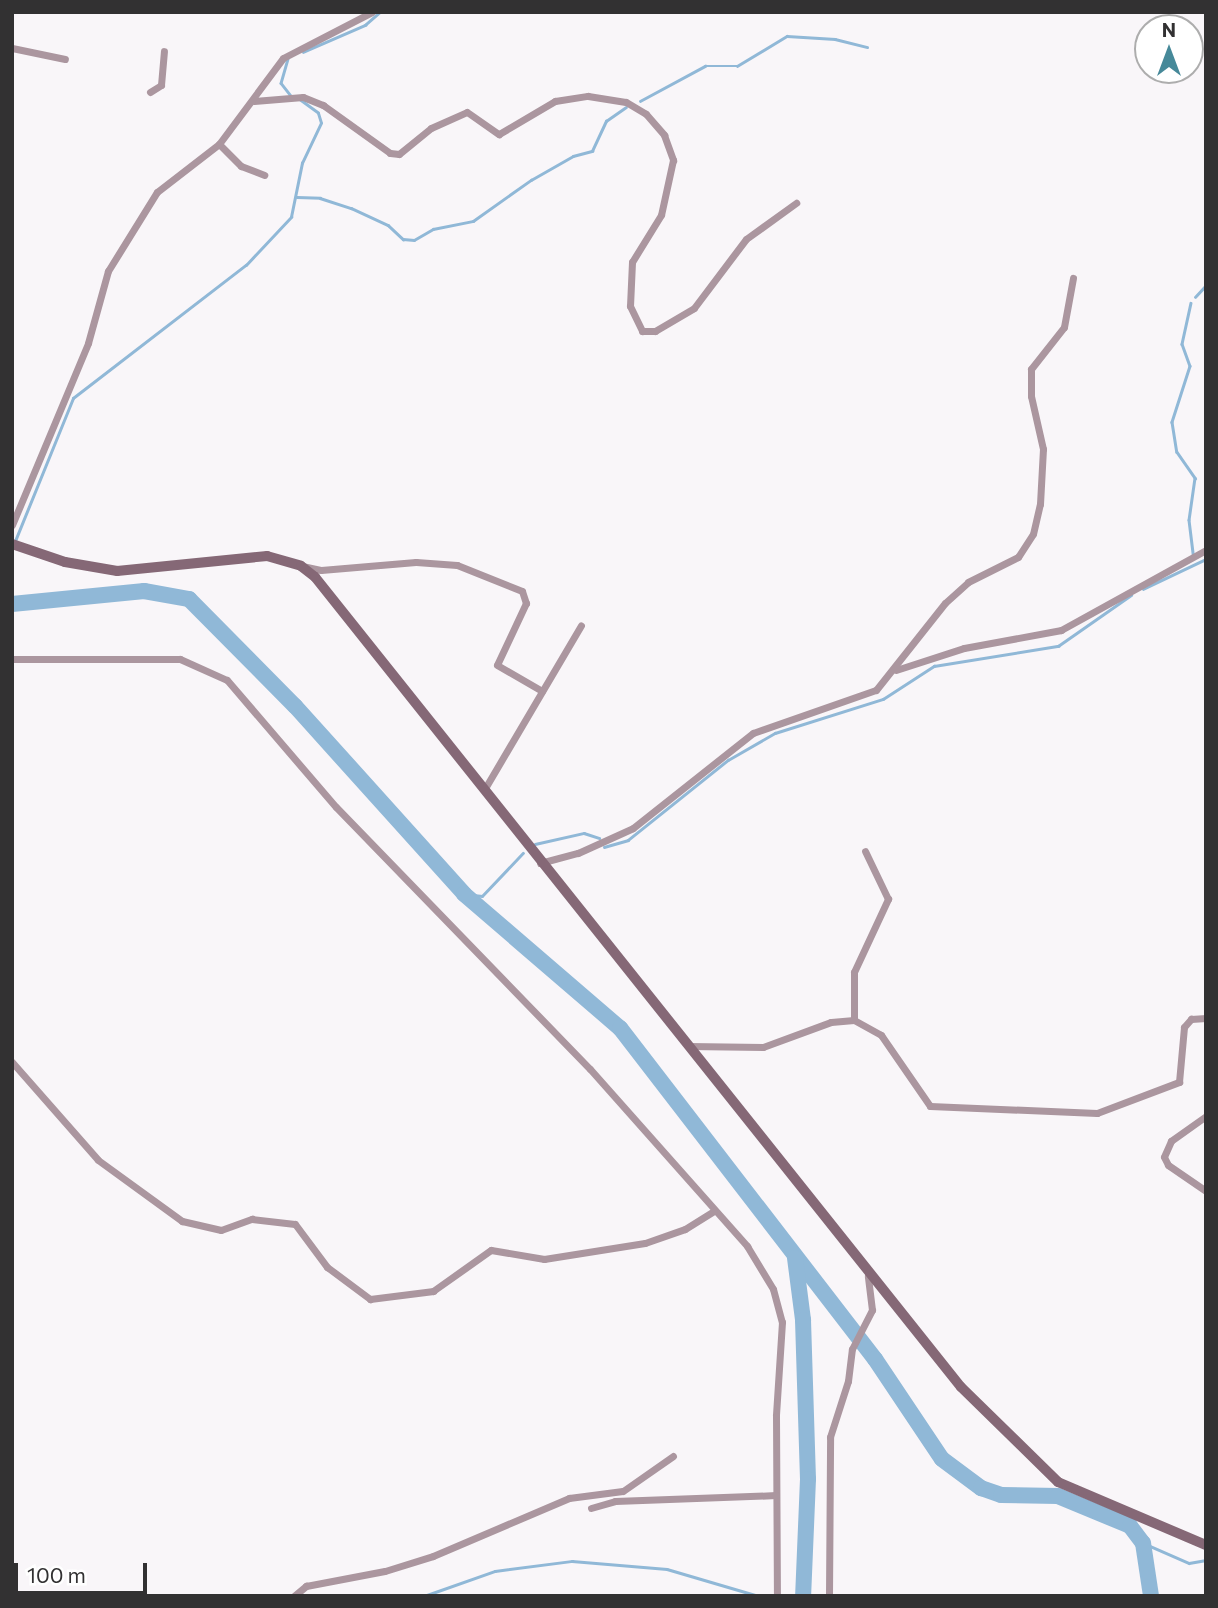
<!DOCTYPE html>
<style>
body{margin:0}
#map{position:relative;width:1218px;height:1608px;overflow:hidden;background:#f9f6f9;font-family:Commissioner,sans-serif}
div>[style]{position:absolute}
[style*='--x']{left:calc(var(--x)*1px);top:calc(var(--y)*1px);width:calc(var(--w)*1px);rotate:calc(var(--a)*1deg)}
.stream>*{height:2.5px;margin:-1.25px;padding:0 1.25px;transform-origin:1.25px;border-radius:1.25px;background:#90b8d7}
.river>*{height:16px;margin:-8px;padding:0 8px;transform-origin:8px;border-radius:8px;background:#90b8d7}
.minor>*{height:7px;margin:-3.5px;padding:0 3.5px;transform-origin:3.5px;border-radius:3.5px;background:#ab969f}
.secondary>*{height:10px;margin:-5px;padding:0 5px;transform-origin:5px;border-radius:5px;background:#856876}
span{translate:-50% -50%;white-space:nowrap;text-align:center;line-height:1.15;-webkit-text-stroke:7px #fff;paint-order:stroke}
.frame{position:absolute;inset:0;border:14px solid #323132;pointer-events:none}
.north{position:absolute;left:1134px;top:14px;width:70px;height:70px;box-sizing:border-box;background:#fff;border:2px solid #adadad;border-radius:50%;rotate:0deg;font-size:19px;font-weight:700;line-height:28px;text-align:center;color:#323132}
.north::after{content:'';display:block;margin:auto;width:24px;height:32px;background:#468999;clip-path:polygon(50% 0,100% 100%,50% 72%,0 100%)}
.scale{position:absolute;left:14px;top:1563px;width:133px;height:32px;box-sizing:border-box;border:4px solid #323132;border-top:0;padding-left:9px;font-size:21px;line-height:24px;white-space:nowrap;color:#323132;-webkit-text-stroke:5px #fff;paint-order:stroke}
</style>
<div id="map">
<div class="stream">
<div style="--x:303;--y:52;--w:68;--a:-23.5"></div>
<div style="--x:365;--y:25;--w:20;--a:-41"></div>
<div style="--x:288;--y:59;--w:25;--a:106"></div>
<div style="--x:281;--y:83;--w:16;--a:52"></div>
<div style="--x:640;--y:101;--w:74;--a:-28.3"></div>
<div style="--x:705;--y:66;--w:32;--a:0"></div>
<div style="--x:737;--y:66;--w:58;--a:-31"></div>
<div style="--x:787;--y:36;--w:48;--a:3.6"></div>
<div style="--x:835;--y:39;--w:33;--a:14"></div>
<div style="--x:297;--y:197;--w:23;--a:2"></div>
<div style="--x:320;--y:198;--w:33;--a:18"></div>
<div style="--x:351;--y:208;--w:41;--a:24.7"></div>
<div style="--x:388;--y:225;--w:21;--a:43"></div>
<div style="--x:403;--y:239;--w:11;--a:5"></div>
<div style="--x:414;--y:240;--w:22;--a:-30"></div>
<div style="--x:433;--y:229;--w:41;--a:-11.3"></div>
<div style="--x:473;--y:221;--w:71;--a:-35.3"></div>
<div style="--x:531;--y:180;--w:48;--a:-29.7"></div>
<div style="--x:573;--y:156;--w:20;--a:-15"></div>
<div style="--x:592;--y:151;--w:33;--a:-65"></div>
<div style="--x:606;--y:121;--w:24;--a:-35"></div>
<div style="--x:1195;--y:297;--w:16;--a:-47"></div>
<div style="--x:1191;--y:303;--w:42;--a:102.4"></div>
<div style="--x:1182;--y:344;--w:23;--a:70"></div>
<div style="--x:1190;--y:366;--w:59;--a:107.8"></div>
<div style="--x:1172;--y:422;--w:30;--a:81"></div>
<div style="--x:1177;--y:452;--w:32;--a:55"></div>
<div style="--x:1195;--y:478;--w:42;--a:98.1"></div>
<div style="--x:1189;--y:520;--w:35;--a:83"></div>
<div style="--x:15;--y:541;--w:154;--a:-67.9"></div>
<div style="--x:73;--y:398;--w:218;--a:-37.6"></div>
<div style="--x:246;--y:265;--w:66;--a:-46.8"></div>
<div style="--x:291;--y:217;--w:55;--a:-78.5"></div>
<div style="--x:302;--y:163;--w:44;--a:-64.6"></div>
<div style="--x:321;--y:123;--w:10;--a:-107"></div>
<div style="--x:318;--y:113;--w:22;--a:-144"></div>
<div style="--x:1143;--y:589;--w:70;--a:-25.5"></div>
<div style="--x:535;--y:844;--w:50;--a:-12.7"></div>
<div style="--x:584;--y:833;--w:16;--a:18"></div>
<div style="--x:604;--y:847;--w:25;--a:-16"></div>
<div style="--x:628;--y:840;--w:128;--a:-38.7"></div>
<div style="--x:728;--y:760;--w:54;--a:-29.9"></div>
<div style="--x:775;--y:733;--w:113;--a:-17.5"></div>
<div style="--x:883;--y:699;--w:61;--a:-32.9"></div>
<div style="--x:934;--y:666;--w:126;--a:-9.2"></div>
<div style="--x:1058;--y:646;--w:89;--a:-34.9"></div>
<div style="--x:464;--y:894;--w:18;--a:6"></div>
<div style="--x:482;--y:896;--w:59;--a:-46.4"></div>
<div style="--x:1143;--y:1543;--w:50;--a:23.5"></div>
<div style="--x:1189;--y:1563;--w:17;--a:-10"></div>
<div style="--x:424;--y:1596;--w:75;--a:-19.4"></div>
<div style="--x:495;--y:1571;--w:78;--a:-7.4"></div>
<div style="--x:572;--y:1561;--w:95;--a:4.8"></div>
<div style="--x:667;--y:1569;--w:96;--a:16.4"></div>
<div style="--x:798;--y:1596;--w:6;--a:-39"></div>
</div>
<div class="river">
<div style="--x:12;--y:604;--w:133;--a:-5.6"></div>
<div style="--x:144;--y:591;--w:46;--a:10.1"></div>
<div style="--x:189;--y:599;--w:151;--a:45.3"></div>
<div style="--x:295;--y:706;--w:253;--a:48"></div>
<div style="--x:464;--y:894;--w:206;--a:40.7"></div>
<div style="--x:620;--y:1028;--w:418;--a:52.4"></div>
<div style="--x:875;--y:1359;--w:120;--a:56.2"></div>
<div style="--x:942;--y:1459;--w:49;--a:36.6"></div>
<div style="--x:981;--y:1488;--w:21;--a:19"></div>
<div style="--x:1001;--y:1495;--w:57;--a:1"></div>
<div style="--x:1058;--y:1496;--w:78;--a:22.6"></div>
<div style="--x:1130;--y:1526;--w:21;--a:53"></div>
<div style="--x:1143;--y:1543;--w:54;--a:81.4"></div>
<div style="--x:795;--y:1258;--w:63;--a:82.6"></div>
<div style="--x:803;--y:1320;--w:159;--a:88.2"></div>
<div style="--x:808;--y:1479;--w:117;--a:92.4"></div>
</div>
<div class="minor">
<div style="--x:12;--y:48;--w:54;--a:11.7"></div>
<div style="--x:150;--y:92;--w:13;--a:-32"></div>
<div style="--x:161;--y:85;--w:34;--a:-85"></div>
<div style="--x:254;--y:101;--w:49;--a:-4.7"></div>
<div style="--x:303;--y:97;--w:22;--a:22"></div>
<div style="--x:323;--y:105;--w:82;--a:35.6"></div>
<div style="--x:390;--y:153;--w:9;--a:6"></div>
<div style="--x:399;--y:154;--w:41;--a:-39.1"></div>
<div style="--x:431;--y:128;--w:39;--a:-24"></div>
<div style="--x:467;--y:112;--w:39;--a:35"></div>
<div style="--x:499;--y:134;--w:65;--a:-30.5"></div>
<div style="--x:555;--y:101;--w:33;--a:-9"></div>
<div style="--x:588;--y:96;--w:38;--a:9"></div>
<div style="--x:626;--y:102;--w:23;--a:31"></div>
<div style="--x:646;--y:114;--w:28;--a:49"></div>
<div style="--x:664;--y:135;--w:27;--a:70"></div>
<div style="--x:673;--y:160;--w:56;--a:102.3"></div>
<div style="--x:661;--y:215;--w:55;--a:121.7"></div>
<div style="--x:632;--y:262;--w:44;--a:92.6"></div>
<div style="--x:630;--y:306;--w:28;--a:64"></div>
<div style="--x:642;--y:331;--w:13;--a:0"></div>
<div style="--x:655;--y:331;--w:45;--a:-30.5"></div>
<div style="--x:694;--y:308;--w:86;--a:-53"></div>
<div style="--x:746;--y:239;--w:62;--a:-35.8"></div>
<div style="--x:219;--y:144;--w:31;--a:45"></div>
<div style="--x:241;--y:166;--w:25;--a:21"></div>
<div style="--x:12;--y:525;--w:197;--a:-67.3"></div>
<div style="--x:88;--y:343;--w:75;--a:-74.5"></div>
<div style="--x:108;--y:271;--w:93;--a:-58.2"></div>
<div style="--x:157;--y:192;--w:78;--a:-37.7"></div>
<div style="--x:219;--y:144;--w:107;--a:-53.3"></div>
<div style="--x:283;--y:58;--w:100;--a:-27.3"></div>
<div style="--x:302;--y:566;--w:19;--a:12"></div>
<div style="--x:321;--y:570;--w:95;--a:-4.8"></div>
<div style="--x:416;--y:562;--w:41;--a:4.2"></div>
<div style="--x:457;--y:565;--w:70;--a:21.8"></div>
<div style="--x:522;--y:591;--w:13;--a:72"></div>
<div style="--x:526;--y:603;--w:68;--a:115.1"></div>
<div style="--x:497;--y:665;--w:52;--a:30"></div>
<div style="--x:12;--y:659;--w:168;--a:0"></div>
<div style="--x:180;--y:659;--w:51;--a:24.1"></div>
<div style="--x:227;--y:680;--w:167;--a:49.4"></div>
<div style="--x:336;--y:807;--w:365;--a:45.9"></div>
<div style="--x:590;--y:1069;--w:237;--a:48.4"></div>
<div style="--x:747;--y:1246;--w:50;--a:58.8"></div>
<div style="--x:773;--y:1289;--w:34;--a:75"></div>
<div style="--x:782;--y:1322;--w:94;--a:93.7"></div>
<div style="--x:776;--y:1416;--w:180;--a:89.7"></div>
<div style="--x:896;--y:670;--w:71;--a:-17.9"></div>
<div style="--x:964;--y:648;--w:99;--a:-10.5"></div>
<div style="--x:1061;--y:630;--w:166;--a:-28.9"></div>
<div style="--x:484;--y:790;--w:191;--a:-59.5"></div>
<div style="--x:540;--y:863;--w:39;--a:-15"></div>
<div style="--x:578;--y:853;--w:60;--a:-24.4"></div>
<div style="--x:633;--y:828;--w:153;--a:-38.4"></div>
<div style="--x:753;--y:733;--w:130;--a:-19.3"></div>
<div style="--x:876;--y:690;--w:111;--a:-51.6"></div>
<div style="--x:945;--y:603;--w:31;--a:-42"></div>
<div style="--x:968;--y:582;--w:56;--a:-26.6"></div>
<div style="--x:1018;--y:557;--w:27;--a:-57"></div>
<div style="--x:1033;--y:534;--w:31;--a:-77"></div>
<div style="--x:1040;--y:504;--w:55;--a:-86.9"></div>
<div style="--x:1043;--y:449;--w:54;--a:-102.8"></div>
<div style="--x:1031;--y:396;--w:27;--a:-90"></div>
<div style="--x:1031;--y:369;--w:53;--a:-51.8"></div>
<div style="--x:1064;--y:327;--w:50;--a:-79.6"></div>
<div style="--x:854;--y:1020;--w:48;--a:-90"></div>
<div style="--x:854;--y:972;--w:81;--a:-65"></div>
<div style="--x:888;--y:899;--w:53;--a:-115.6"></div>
<div style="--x:688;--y:1046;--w:75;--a:0.8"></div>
<div style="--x:763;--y:1047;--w:72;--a:-20.2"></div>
<div style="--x:831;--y:1022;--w:23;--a:-5"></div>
<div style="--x:854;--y:1020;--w:31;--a:29"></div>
<div style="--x:881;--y:1035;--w:86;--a:55.4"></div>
<div style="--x:930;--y:1106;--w:167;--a:2.4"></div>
<div style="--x:1097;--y:1113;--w:88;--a:-20.7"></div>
<div style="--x:1179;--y:1082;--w:55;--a:-84.8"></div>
<div style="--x:1184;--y:1027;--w:11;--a:-49"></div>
<div style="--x:1191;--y:1019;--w:15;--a:-4"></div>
<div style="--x:12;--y:1062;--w:130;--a:48.7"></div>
<div style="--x:98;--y:1160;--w:104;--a:36"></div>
<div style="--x:182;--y:1221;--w:40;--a:13"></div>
<div style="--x:221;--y:1230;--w:33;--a:-20"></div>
<div style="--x:252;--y:1219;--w:43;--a:6.6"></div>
<div style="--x:295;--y:1224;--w:54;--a:53.3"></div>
<div style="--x:327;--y:1267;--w:54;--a:36.7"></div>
<div style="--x:370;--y:1299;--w:64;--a:-7.2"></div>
<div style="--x:433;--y:1291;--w:71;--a:-35.3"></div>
<div style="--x:491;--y:1250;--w:54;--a:9.6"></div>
<div style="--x:544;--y:1259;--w:102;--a:-9"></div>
<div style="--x:645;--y:1243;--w:42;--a:-19.3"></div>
<div style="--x:685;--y:1229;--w:34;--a:-32"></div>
<div style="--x:1206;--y:1116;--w:43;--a:144.5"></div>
<div style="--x:1171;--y:1141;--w:17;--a:114"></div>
<div style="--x:1164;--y:1157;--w:9;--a:63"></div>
<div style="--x:1168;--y:1165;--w:46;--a:34.4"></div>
<div style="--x:591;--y:1508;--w:25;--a:-16"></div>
<div style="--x:615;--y:1501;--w:161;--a:-2.1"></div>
<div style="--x:294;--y:1596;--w:16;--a:-40"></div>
<div style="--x:306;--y:1586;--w:80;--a:-10.8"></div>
<div style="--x:385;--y:1571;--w:50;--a:-17.4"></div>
<div style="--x:433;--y:1556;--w:148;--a:-23.1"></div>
<div style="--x:569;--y:1498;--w:54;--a:-7.4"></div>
<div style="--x:623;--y:1491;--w:61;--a:-35"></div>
<div style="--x:829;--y:1596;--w:159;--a:-89.6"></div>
<div style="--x:830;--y:1437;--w:59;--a:-72.2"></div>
<div style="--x:848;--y:1381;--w:32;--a:-83"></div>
<div style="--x:852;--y:1349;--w:44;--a:-62.9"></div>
<div style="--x:872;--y:1310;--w:34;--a:-97"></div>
</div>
<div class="secondary">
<div style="--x:12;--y:544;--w:56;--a:18.8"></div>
<div style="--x:65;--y:562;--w:53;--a:9.8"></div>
<div style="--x:117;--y:571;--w:151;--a:-5.7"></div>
<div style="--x:267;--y:556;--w:35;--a:16"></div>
<div style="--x:301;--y:566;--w:18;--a:38"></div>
<div style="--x:315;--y:577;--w:1036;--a:51.43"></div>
<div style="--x:961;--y:1387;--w:136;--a:44.4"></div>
<div style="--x:1058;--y:1482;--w:161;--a:23.1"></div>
</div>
<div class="frame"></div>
<div class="north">N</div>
<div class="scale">100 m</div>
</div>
